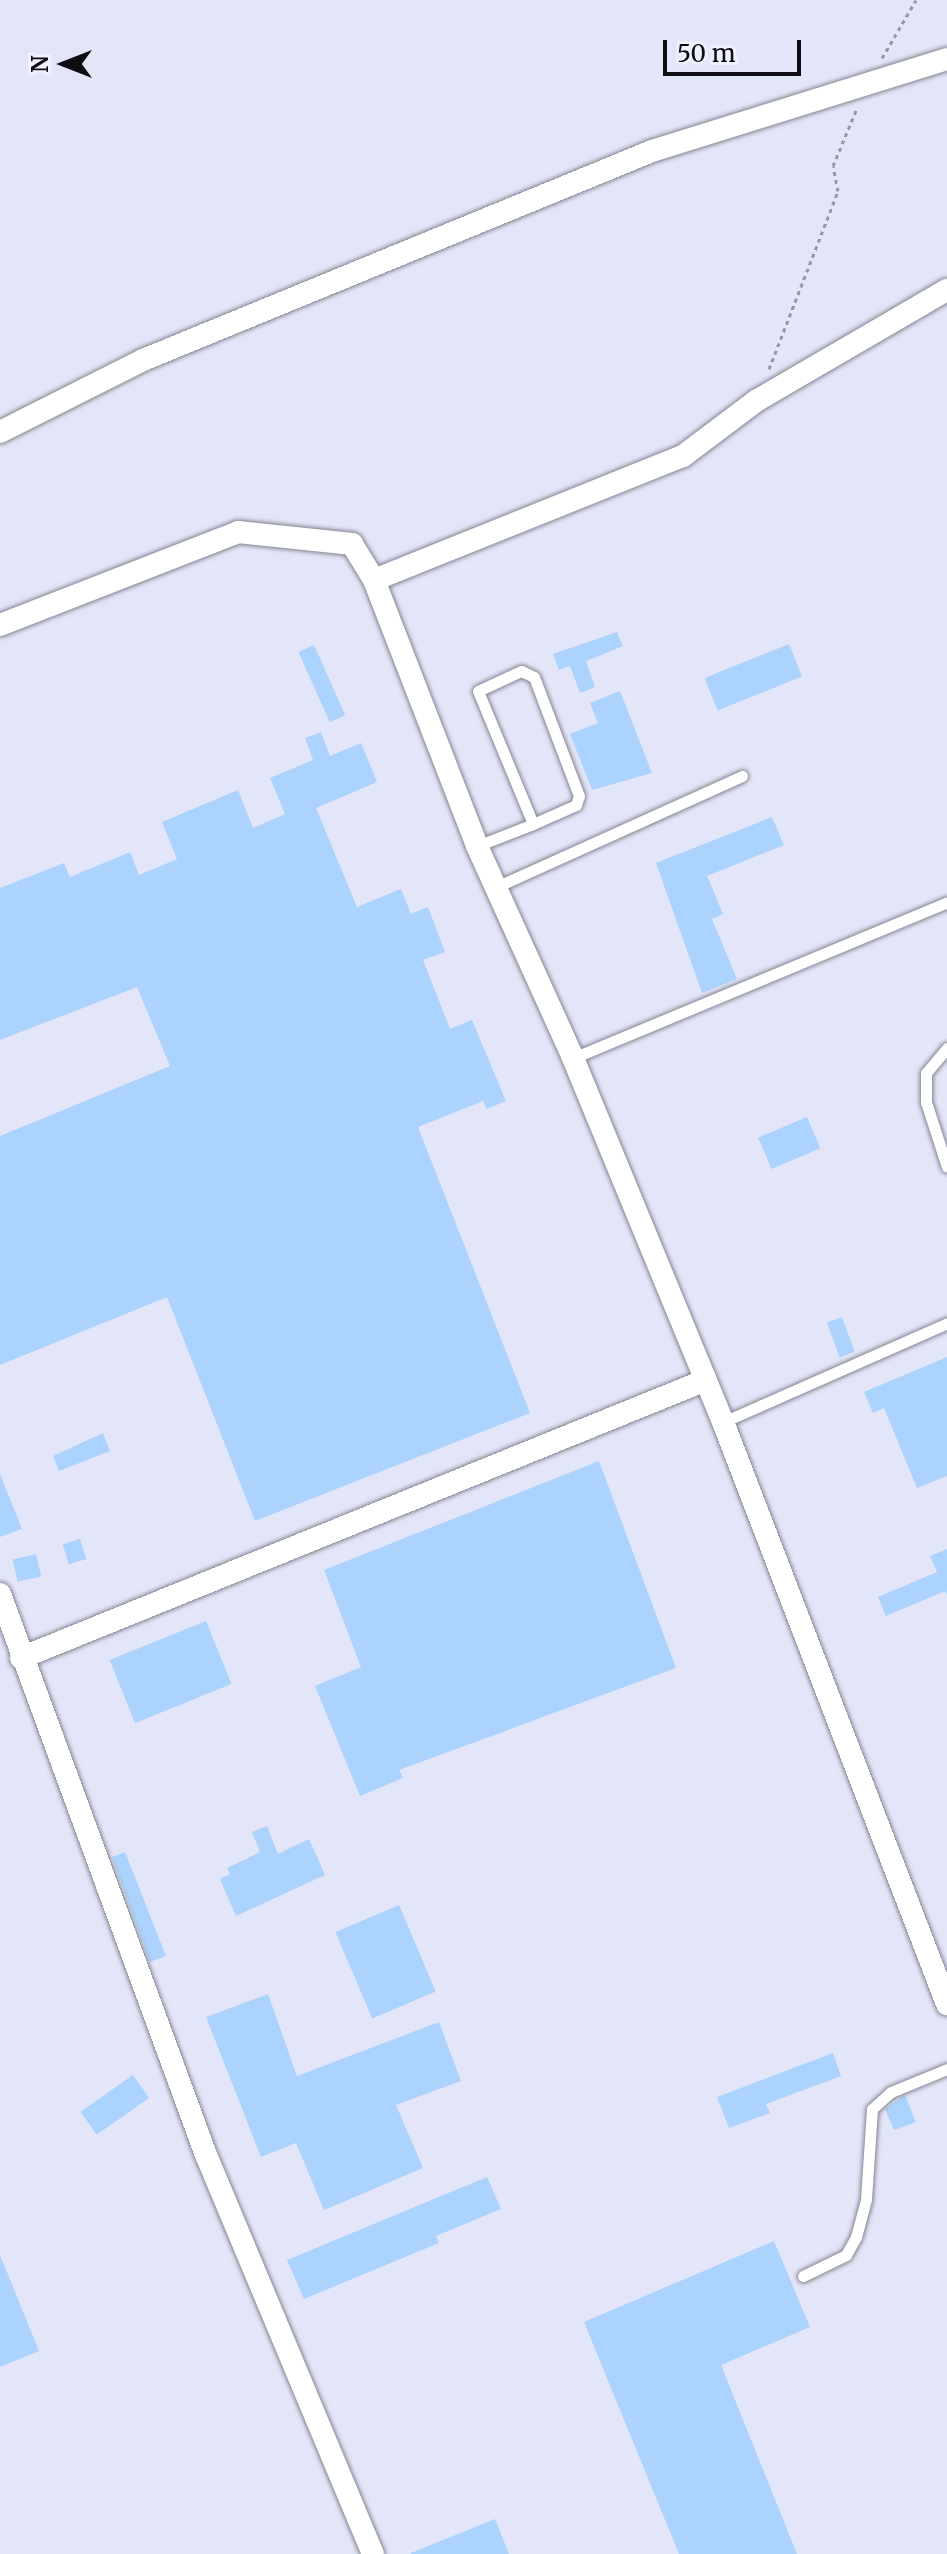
<!DOCTYPE html>
<style>
body{margin:0}
#map{position:relative;width:947px;height:2554px;overflow:hidden;background:#f0f1fe;font-family:Merriweather,serif}
div>[style]{position:absolute}
[style*='--x']{left:calc(var(--x)*1px);top:calc(var(--y)*1px);width:calc(var(--w)*1px);rotate:calc(var(--a)*1deg)}
.built>*{inset:0;background:#e3e5f8;transform-origin:0 0}
.building>*{inset:0;background:#abd3fd;transform-origin:0 0}
.path>*{height:3px;margin-top:-1.5px;transform-origin:0;background:repeating-linear-gradient(90deg,#9697a0 0 4px,transparent 0 8px)}
.roads{filter:drop-shadow(0 0 2px #848591) drop-shadow(0 0 2px #848591)}
.service>*{height:11px;margin:-5.5px;padding:0 5.5px;transform-origin:5.5px;border-radius:5.5px;background:#fff}
.minor>*{height:22px;margin:-11px;padding:0 11px;transform-origin:11px;border-radius:11px;background:#fff}
span{translate:-50% -50%;white-space:nowrap;text-align:center;line-height:1.15;-webkit-text-stroke:6px #f0f1fe;paint-order:stroke}
.north{position:absolute;left:24px;top:24px;width:80px;height:80px;-webkit-text-stroke:6px #f0f1fe;paint-order:stroke;rotate:270deg;font-size:22px;font-weight:700;line-height:32px;text-align:center;color:#0e0e12}
.north::after{content:'';display:block;margin:auto;width:28px;height:36px;background:#0e0e12;clip-path:polygon(50% 0,100% 100%,50% 72%,0 100%)}
.scale{position:absolute;left:663px;top:40px;width:138px;height:36px;box-sizing:border-box;border:4px solid #0e0e12;border-top:0;padding-left:10px;font-size:24px;line-height:28px;white-space:nowrap;color:#0e0e12;-webkit-text-stroke:6px #f0f1fe;paint-order:stroke}
</style>
<div id="map">
<div class="built">
<div style="left:0;top:0;width:947px;height:2554px"></div>
</div>
<div class="building">
<div style="clip-path:polygon(617px 632px,623px 646px,586px 661px,595px 687px,580px 693px,570px 666px,559px 670px,553px 654px)"></div>
<div style="left:789px;top:644px;width:35px;height:91px;rotate:68deg"></div>
<div style="left:314px;top:645px;width:77px;height:17px;rotate:66deg"></div>
<div style="clip-path:polygon(620px 691px,652px 773px,592px 790px,570px 734px,598px 723px,590px 703px)"></div>
<div style="clip-path:polygon(321px 732px,330px 756px,361px 743px,377px 782px,316px 808px,357px 907px,401px 889px,411px 914px,428px 907px,445px 952px,423px 960px,450px 1029px,472px 1020px,506px 1101px,487px 1109px,483px 1101px,418px 1127px,530px 1413px,255px 1521px,167px 1297px,0 1365px,0 1136px,170px 1066px,137px 987px,0 1040px,0 888px,64px 863px,70px 877px,130px 852px,139px 875px,177px 859px,162px 822px,238px 790px,253px 828px,285px 814px,270px 778px,313px 760px,305px 738px)"></div>
<div style="clip-path:polygon(772px 817px,784px 845px,707px 876px,723px 914px,712px 919px,737px 979px,702px 993px,656px 863px)"></div>
<div style="left:807px;top:1117px;width:34px;height:53px;rotate:67deg"></div>
<div style="left:842px;top:1317px;width:37px;height:16px;rotate:70deg"></div>
<div style="clip-path:polygon(947px 1357px,947px 1476px,917px 1488px,884px 1408px,873px 1413px,864px 1392px)"></div>
<div style="clip-path:polygon(103px 1433px,110px 1451px,59px 1471px,53px 1456px)"></div>
<div style="clip-path:polygon(599px 1461px,676px 1668px,399px 1770px,403px 1778px,360px 1796px,315px 1686px,361px 1667px,324px 1570px)"></div>
<div style="clip-path:polygon(0 1474px,22px 1529px,0 1537px)"></div>
<div style="left:80px;top:1539px;width:21px;height:18px;rotate:73deg"></div>
<div style="clip-path:polygon(947px 1549px,947px 1595px,945px 1591px,886px 1616px,878px 1597px,937px 1572px,930px 1556px)"></div>
<div style="left:36px;top:1554px;width:23px;height:24px;rotate:77deg"></div>
<div style="left:206px;top:1621px;width:68px;height:104px;rotate:68deg"></div>
<div style="clip-path:polygon(267px 1826px,278px 1854px,309px 1839px,325px 1875px,236px 1916px,220px 1879px,230px 1874px,227px 1868px,260px 1852px,252px 1832px)"></div>
<div style="clip-path:polygon(125px 1852px,166px 1956px,150px 1962px,112px 1857px)"></div>
<div style="left:399px;top:1905px;width:94px;height:69px;rotate:67deg"></div>
<div style="clip-path:polygon(268px 1994px,297px 2076px,439px 2022px,461px 2081px,396px 2105px,423px 2168px,324px 2210px,296px 2143px,261px 2157px,206px 2017px)"></div>
<div style="clip-path:polygon(833px 2053px,841px 2076px,766px 2104px,770px 2113px,729px 2128px,717px 2097px)"></div>
<div style="left:133px;top:2075px;width:28px;height:64px;rotate:55deg"></div>
<div style="clip-path:polygon(905px 2095px,916px 2122px,894px 2130px,885px 2109px)"></div>
<div style="clip-path:polygon(487px 2177px,501px 2209px,436px 2236px,439px 2243px,304px 2299px,287px 2260px)"></div>
<div style="clip-path:polygon(774px 2241px,810px 2327px,721px 2365px,797px 2554px,679px 2554px,584px 2322px)"></div>
<div style="clip-path:polygon(0 2255px,39px 2351px,0 2367px)"></div>
<div style="clip-path:polygon(495px 2519px,509px 2554px,411px 2554px,411px 2553px)"></div>
</div>
<div class="path">
<div style="--x:882;--y:58;--w:67;--a:-59.6"></div>
<div style="--x:769;--y:369;--w:191;--a:-68.8"></div>
<div style="--x:838;--y:191;--w:25;--a:-101"></div>
<div style="--x:833;--y:166;--w:63;--a:-67.5"></div>
</div>
<div class="roads">
<div class="service">
<div style="--x:477;--y:846;--w:60;--a:-21.4"></div>
<div style="--x:533;--y:824;--w:47;--a:-23.8"></div>
<div style="--x:576;--y:805;--w:9;--a:-72"></div>
<div style="--x:579;--y:796;--w:127;--a:-110.7"></div>
<div style="--x:534;--y:677;--w:14;--a:-155"></div>
<div style="--x:521;--y:671;--w:47;--a:155.1"></div>
<div style="--x:478;--y:691;--w:144;--a:67.5"></div>
<div style="--x:496;--y:887;--w:270;--a:-24.3"></div>
<div style="--x:947;--y:1048;--w:33;--a:130"></div>
<div style="--x:926;--y:1073;--w:29;--a:90"></div>
<div style="--x:926;--y:1102;--w:68;--a:72.1"></div>
<div style="--x:573;--y:1058;--w:405;--a:-22.6"></div>
<div style="--x:723;--y:1422;--w:245;--a:-23.8"></div>
<div style="--x:803;--y:2276;--w:48;--a:-26"></div>
<div style="--x:846;--y:2255;--w:21;--a:-61"></div>
<div style="--x:856;--y:2237;--w:39;--a:-75"></div>
<div style="--x:866;--y:2199;--w:90;--a:-86.2"></div>
<div style="--x:872;--y:2109;--w:25;--a:-42"></div>
<div style="--x:891;--y:2092;--w:61;--a:-22.3"></div>
</div>
<div class="minor">
<div style="--x:0;--y:432;--w:160;--a:-26.7"></div>
<div style="--x:143;--y:360;--w:550;--a:-22.32"></div>
<div style="--x:652;--y:151;--w:309;--a:-17.3"></div>
<div style="--x:374;--y:580;--w:285;--a:68.8"></div>
<div style="--x:477;--y:846;--w:233;--a:65.6"></div>
<div style="--x:573;--y:1058;--w:394;--a:67.6"></div>
<div style="--x:723;--y:1422;--w:624;--a:68.95"></div>
<div style="--x:0;--y:625;--w:256;--a:-21.3"></div>
<div style="--x:238;--y:532;--w:115;--a:6"></div>
<div style="--x:352;--y:544;--w:42;--a:58.6"></div>
<div style="--x:374;--y:580;--w:333;--a:-21.9"></div>
<div style="--x:683;--y:456;--w:91;--a:-37"></div>
<div style="--x:756;--y:401;--w:221;--a:-30.2"></div>
<div style="--x:0;--y:1594;--w:598;--a:69.84"></div>
<div style="--x:206;--y:2155;--w:433;--a:67.3"></div>
<div style="--x:21;--y:1658;--w:739;--a:-22.09"></div>
</div>
</div>
<div class="north">N</div>
<div class="scale">50 m</div>
</div>
